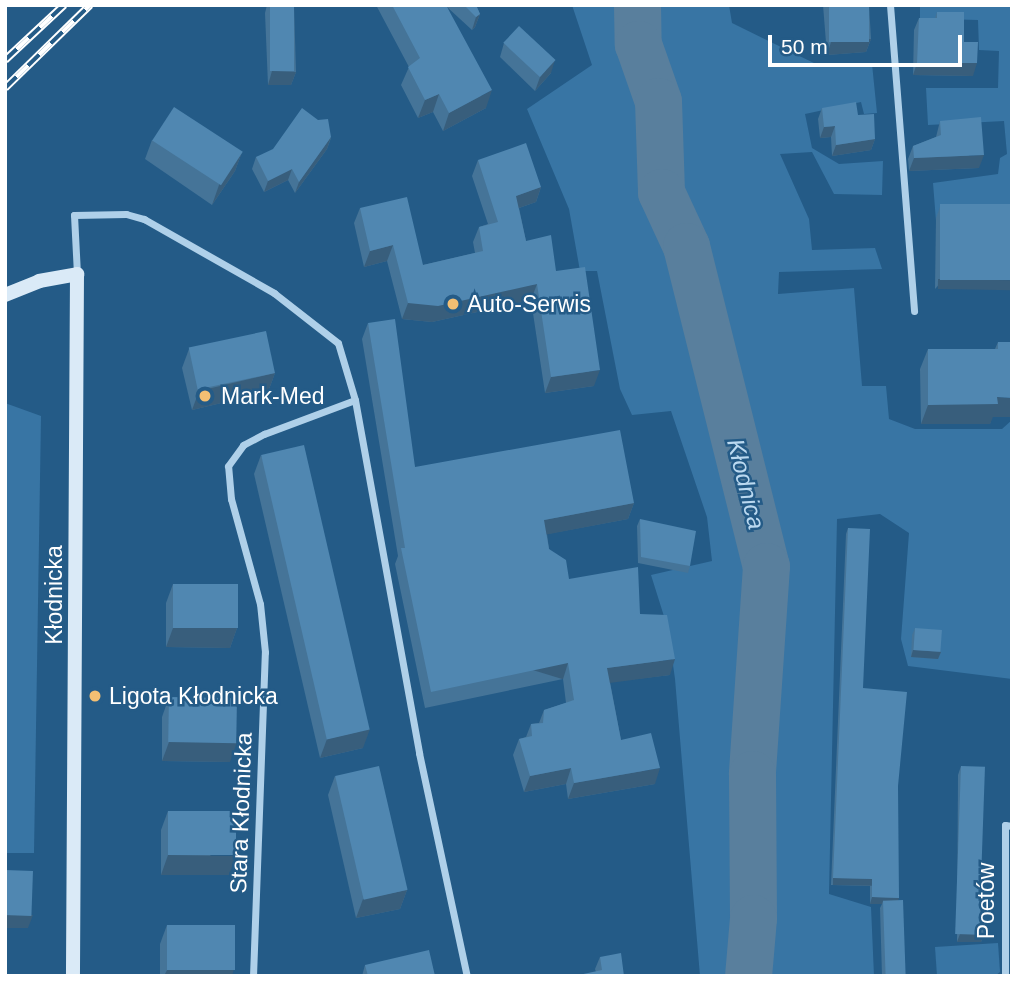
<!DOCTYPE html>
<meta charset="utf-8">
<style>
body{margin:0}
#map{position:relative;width:1017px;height:981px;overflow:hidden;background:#245b87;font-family:Arial,sans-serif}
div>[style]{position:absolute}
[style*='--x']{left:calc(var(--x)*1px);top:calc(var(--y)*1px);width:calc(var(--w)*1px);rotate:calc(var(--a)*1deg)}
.green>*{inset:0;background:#3875a4}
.river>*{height:47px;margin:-23.5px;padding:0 23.5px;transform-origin:23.5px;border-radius:23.5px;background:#597f9d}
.street>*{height:7px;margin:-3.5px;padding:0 3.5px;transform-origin:3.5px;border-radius:3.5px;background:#afd0e9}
.secondary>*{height:14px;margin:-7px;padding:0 7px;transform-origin:7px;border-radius:7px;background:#daeaf7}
.rail>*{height:8px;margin-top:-4px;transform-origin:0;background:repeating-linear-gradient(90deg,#245b87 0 16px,#fff 0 32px);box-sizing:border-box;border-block:2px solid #fff}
.wall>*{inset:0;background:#457498}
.shaded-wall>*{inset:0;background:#385e7c;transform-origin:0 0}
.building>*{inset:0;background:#5087b1;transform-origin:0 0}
.dots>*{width:19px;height:19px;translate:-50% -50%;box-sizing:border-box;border:4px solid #245b87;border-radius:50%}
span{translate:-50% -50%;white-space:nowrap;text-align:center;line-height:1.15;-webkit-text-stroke:5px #245b87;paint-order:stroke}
.poi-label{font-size:23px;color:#fff}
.left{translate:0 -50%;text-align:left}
.street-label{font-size:23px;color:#fff}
.water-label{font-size:24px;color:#bbd9f0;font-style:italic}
.frame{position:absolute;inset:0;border:7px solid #fff;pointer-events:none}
.scale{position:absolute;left:768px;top:35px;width:194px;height:32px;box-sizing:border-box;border:4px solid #fff;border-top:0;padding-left:9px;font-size:21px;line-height:24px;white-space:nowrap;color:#fff;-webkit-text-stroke:5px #245b87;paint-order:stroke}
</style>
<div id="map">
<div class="green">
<div style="clip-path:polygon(572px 5px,729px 5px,732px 23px,818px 65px,872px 64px,877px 113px,864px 114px,861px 102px,805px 114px,812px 148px,839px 164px,883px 161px,882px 195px,834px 194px,812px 152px,780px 154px,809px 219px,812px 250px,875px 248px,882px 269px,779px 272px,778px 294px,854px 288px,862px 386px,886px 386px,889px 419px,915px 429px,1002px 429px,1012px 420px,1012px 679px,908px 666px,901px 639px,909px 533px,880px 514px,837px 519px,829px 894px,871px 907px,874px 976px,700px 976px,675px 679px,668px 629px,651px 575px,712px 561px,707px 517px,671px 411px,632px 415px,620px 389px,597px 271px,580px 271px,569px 209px,527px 109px,592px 65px)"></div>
<div style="clip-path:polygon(920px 5px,1012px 5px,1012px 258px,939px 259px,933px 183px,998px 174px,1000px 158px,1007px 154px,1004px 121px,928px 125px,926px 88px,998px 88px,999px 51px,979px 50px,978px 20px,942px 19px,920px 27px)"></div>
<div style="clip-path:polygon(5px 403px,41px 416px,34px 853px,5px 853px)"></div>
<div style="clip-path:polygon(998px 943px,1000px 972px,995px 976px,937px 976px,935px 947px)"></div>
</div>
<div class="river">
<div style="--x:637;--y:5;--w:39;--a:89"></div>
<div style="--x:638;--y:44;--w:60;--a:70.7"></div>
<div style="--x:658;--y:101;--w:91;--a:88.1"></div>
<div style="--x:661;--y:192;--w:60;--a:65.2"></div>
<div style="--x:686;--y:246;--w:330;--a:76"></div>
<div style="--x:766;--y:566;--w:208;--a:93.9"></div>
<div style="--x:752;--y:774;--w:144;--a:89.6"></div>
<div style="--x:753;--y:918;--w:58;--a:94.9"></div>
</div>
<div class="street">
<div style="--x:890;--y:5;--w:307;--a:85.5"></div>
<div style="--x:77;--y:274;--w:59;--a:-92.9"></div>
<div style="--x:74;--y:215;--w:52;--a:-1.1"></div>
<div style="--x:126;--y:214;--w:19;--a:16"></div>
<div style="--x:144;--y:219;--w:150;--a:29.6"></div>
<div style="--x:274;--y:293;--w:81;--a:38"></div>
<div style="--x:338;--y:343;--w:59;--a:73.4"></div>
<div style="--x:355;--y:400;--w:359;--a:79.7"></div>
<div style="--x:419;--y:753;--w:228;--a:77.9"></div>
<div style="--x:253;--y:976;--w:324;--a:-87.9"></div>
<div style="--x:265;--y:652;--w:48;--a:-95.9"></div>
<div style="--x:260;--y:604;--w:109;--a:-105.4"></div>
<div style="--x:231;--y:499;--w:33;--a:-95"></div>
<div style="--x:228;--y:466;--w:26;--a:-54"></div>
<div style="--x:243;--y:445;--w:24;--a:-28"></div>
<div style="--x:264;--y:434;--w:97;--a:-20.5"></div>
<div style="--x:1005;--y:976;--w:151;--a:-90"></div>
<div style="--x:1005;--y:825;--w:7;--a:8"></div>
</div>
<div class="secondary">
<div style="--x:5;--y:295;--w:37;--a:-22"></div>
<div style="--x:39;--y:281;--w:39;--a:-10"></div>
<div style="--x:77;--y:274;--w:702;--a:90.33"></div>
</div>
<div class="rail">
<div style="--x:5;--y:60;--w:81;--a:-43"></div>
<div style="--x:5;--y:88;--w:119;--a:-44.3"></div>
</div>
<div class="wall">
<div style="clip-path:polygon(267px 5px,294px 5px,296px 72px,291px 85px,268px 85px,265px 13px)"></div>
<div style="clip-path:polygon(376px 5px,476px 5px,480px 14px,475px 27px,472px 30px,447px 7px,486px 108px,443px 131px,433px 112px,418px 118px,401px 85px,409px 67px)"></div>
<div style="clip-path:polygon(823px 5px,869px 5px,871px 39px,866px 52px,827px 55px)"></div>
<div style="clip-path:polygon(937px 12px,964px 42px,973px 76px,913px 75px,914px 30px,919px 18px,935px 18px)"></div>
<div style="clip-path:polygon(504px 43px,551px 73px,535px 91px,500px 57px)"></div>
<div style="clip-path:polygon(822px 108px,858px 115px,875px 139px,871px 150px,832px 156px,831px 137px,820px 138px,818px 119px)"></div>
<div style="clip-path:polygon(940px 121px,979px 168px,909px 171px,908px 159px,913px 146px,936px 137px)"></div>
<div style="clip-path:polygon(331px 138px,327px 149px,295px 193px,288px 180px,264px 192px,252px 169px,256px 157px)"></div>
<div style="clip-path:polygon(152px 140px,242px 152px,235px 171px,212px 205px,145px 159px)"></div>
<div style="clip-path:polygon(478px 160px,541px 187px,536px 202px,519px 208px,526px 241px,556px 271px,594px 386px,545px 393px,531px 300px,432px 322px,402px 319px,387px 261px,364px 267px,354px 223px,360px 208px,423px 265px,475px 253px,473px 242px,479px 227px,488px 224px,472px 176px)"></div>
<div style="clip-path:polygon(1012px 204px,935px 289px,936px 218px,940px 207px)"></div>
<div style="clip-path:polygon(368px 323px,415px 467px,634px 503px,628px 519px,547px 534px,549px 549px,569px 579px,640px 614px,670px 675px,610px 682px,621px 740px,655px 784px,568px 799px,566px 784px,524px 792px,513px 755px,519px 739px,526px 737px,531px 724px,539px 723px,544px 710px,566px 703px,563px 679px,425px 708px,395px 564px,398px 556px,362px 339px)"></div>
<div style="clip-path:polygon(998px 342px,1012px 342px,990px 424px,921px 424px,920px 369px,928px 349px,995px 349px)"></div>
<div style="clip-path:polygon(189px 349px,275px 373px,268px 392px,192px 410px,182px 368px)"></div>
<div style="clip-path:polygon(261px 455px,363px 748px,320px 758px,254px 474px)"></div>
<div style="clip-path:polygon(640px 519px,690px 566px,688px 573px,638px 563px,637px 526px)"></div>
<div style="clip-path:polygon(848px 528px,863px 688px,898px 786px,898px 901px,905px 976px,882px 976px,880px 908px,882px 904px,870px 904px,870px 886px,831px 885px,846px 534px)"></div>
<div style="clip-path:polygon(173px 584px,237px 628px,230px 648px,166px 647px,166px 603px)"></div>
<div style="clip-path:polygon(915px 628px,941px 652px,938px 659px,911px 657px,912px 635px)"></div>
<div style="clip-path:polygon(169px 697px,230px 762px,162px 761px,162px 717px)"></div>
<div style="clip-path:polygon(961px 766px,984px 934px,981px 942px,957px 942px,958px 775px)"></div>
<div style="clip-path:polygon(335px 776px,407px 890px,400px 909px,356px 918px,328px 795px)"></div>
<div style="clip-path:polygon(168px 811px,229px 875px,161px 875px,161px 830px)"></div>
<div style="clip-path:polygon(167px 925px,232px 976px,160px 976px,160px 944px)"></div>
<div style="clip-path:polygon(600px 957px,624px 976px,596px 972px,595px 969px)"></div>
<div style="clip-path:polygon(365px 965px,435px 976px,362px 976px)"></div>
</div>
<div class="shaded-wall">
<div style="clip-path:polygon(480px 14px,475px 27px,472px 30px,476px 17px)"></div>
<div style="clip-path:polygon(871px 39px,866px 52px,827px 55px,831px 42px)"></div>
<div style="clip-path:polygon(555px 60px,551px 73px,535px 91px,540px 77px)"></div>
<div style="clip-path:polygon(917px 63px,977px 63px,973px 76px,913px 75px)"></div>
<div style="clip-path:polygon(272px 71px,296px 72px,291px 85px,268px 85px)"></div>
<div style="clip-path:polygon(492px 90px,486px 108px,443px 131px,449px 113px)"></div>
<div style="clip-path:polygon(439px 94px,433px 112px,418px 118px,425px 100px)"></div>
<div style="clip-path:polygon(835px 126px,831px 137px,820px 138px,824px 127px)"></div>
<div style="clip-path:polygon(331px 137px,327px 149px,295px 193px,299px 182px)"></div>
<div style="clip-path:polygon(875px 139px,871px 150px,832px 156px,836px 145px)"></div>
<div style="clip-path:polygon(242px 152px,235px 171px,212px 205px,219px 185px)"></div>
<div style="clip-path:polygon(984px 155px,979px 168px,909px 171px,914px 158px)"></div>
<div style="clip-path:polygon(292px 169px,288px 180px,264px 192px,268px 181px)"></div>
<div style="clip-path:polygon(541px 187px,536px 202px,510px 211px,516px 196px)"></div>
<div style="clip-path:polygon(393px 245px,387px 261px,364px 267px,370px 251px)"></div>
<div style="left:938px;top:279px;width:74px;height:10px;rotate:1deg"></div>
<div style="clip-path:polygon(537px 284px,531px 300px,432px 322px,402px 319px,408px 303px)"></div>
<div style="clip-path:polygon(600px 370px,594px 386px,545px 393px,551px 377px)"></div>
<div style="clip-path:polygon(275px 373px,268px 392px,192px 410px,199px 391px)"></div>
<div style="clip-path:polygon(997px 397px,1012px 398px,1012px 417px,993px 417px,990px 424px,921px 424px,928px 405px)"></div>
<div style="clip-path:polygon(634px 503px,628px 519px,539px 536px,544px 520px)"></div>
<div style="clip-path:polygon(173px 628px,237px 628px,230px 648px,166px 647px)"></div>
<div style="clip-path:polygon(913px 650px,941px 652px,938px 659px,911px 657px)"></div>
<div style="clip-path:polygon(675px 659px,670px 675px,602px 684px,607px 668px)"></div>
<div style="left:568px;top:663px;width:17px;height:140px;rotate:107deg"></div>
<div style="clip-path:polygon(370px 729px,363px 748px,320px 758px,327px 739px)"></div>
<div style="clip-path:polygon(169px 742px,237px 742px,230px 762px,162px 761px)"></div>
<div style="clip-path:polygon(571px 768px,566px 784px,524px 792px,530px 776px)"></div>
<div style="clip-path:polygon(660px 768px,655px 784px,568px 799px,574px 783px)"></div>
<div style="clip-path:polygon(168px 855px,236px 856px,229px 875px,161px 875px)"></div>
<div style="left:833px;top:878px;width:39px;height:7px;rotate:1deg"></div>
<div style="clip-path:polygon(407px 890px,400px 909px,356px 918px,363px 899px)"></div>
<div style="clip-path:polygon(872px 897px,899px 898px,897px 904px,883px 901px,882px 904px,870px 904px)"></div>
<div style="clip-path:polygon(5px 915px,33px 915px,28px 928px,5px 928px)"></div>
<div style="clip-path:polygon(960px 934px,984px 934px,981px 942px,957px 942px)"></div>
<div style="clip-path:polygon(234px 969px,232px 976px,164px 976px,167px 970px)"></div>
</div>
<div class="building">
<div style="left:270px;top:5px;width:24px;height:66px"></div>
<div style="clip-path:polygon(392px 5px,446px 5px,492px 90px,449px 113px,439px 94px,425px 100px,408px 67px,420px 58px)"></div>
<div style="clip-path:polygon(464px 5px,476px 5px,480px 14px,476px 17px)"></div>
<div style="left:829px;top:5px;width:40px;height:37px"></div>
<div style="clip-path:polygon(937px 12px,964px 12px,964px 42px,978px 42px,977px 63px,917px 63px,919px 18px,937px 18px)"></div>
<div style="left:519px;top:26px;width:50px;height:23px;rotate:43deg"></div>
<div style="clip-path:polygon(856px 102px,858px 115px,874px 114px,875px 139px,836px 145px,835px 126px,824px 127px,822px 108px)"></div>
<div style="left:174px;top:107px;width:82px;height:40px;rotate:33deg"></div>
<div style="clip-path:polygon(302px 108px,318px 120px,328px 119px,331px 137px,299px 182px,292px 169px,268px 181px,256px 157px,273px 149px)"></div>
<div style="clip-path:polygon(981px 117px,984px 155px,914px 158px,913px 146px,941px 135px,940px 121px)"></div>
<div style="clip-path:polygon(526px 143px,541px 187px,516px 196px,526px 241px,551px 235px,556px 271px,585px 267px,600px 370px,551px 377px,537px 284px,438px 306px,408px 303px,393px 245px,370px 251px,360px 208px,407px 197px,423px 265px,483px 251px,479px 227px,498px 222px,478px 160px)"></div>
<div style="left:1012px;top:204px;width:76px;height:72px;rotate:90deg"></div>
<div style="clip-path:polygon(395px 319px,415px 467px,620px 430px,634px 503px,544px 520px,549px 549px,566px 560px,569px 579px,638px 567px,640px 614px,667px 615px,675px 659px,607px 668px,621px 740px,651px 733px,660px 768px,574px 783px,571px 768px,530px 776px,519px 739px,532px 736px,531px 724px,543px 723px,544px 710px,574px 700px,568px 663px,431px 692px,401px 548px,405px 548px,368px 323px)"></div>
<div style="left:266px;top:331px;width:43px;height:79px;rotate:78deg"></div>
<div style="clip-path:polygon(998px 342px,1012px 342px,1012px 398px,997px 397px,998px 404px,928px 405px,928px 349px,998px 349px)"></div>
<div style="left:304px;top:445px;width:292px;height:44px;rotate:77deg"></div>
<div style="clip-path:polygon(640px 519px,696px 531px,690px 566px,641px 557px)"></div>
<div style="clip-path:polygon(848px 528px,870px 529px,863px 688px,907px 692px,898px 786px,899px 898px,872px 897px,872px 879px,833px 878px)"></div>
<div style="left:173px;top:584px;width:65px;height:44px"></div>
<div style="left:915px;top:628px;width:27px;height:22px;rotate:4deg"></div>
<div style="left:169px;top:697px;width:68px;height:45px;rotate:1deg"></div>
<div style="left:379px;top:766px;width:127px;height:45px;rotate:77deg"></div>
<div style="left:961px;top:766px;width:24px;height:168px;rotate:2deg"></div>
<div style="left:168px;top:811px;width:68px;height:44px"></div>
<div style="left:5px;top:870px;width:28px;height:45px;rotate:2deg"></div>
<div style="left:903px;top:900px;width:76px;height:20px;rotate:88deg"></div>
<div style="left:167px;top:925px;width:68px;height:45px"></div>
<div style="clip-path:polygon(429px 950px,435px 976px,368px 976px,365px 965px)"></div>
<div style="clip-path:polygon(621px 953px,624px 976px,574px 976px,602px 970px,600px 957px)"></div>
</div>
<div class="dots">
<div style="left:453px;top:304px;background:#f3bf73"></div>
<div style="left:205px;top:396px;background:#f3bf73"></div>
<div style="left:95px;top:696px;background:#f3bf73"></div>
</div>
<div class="poi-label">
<span class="left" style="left:467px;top:304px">Auto-Serwis</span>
<span class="left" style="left:221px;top:396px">Mark-Med</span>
<span class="left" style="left:109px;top:696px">Ligota Kłodnicka</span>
</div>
<div class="street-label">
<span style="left:54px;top:595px;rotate:-90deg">Kłodnicka</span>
<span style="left:241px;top:813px;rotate:-88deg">Stara Kłodnicka</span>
<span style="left:986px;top:901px;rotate:-90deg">Poetów</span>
</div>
<div class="water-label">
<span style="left:746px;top:484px;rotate:76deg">Kłodnica</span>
</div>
<div class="frame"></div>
<div class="scale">50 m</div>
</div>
